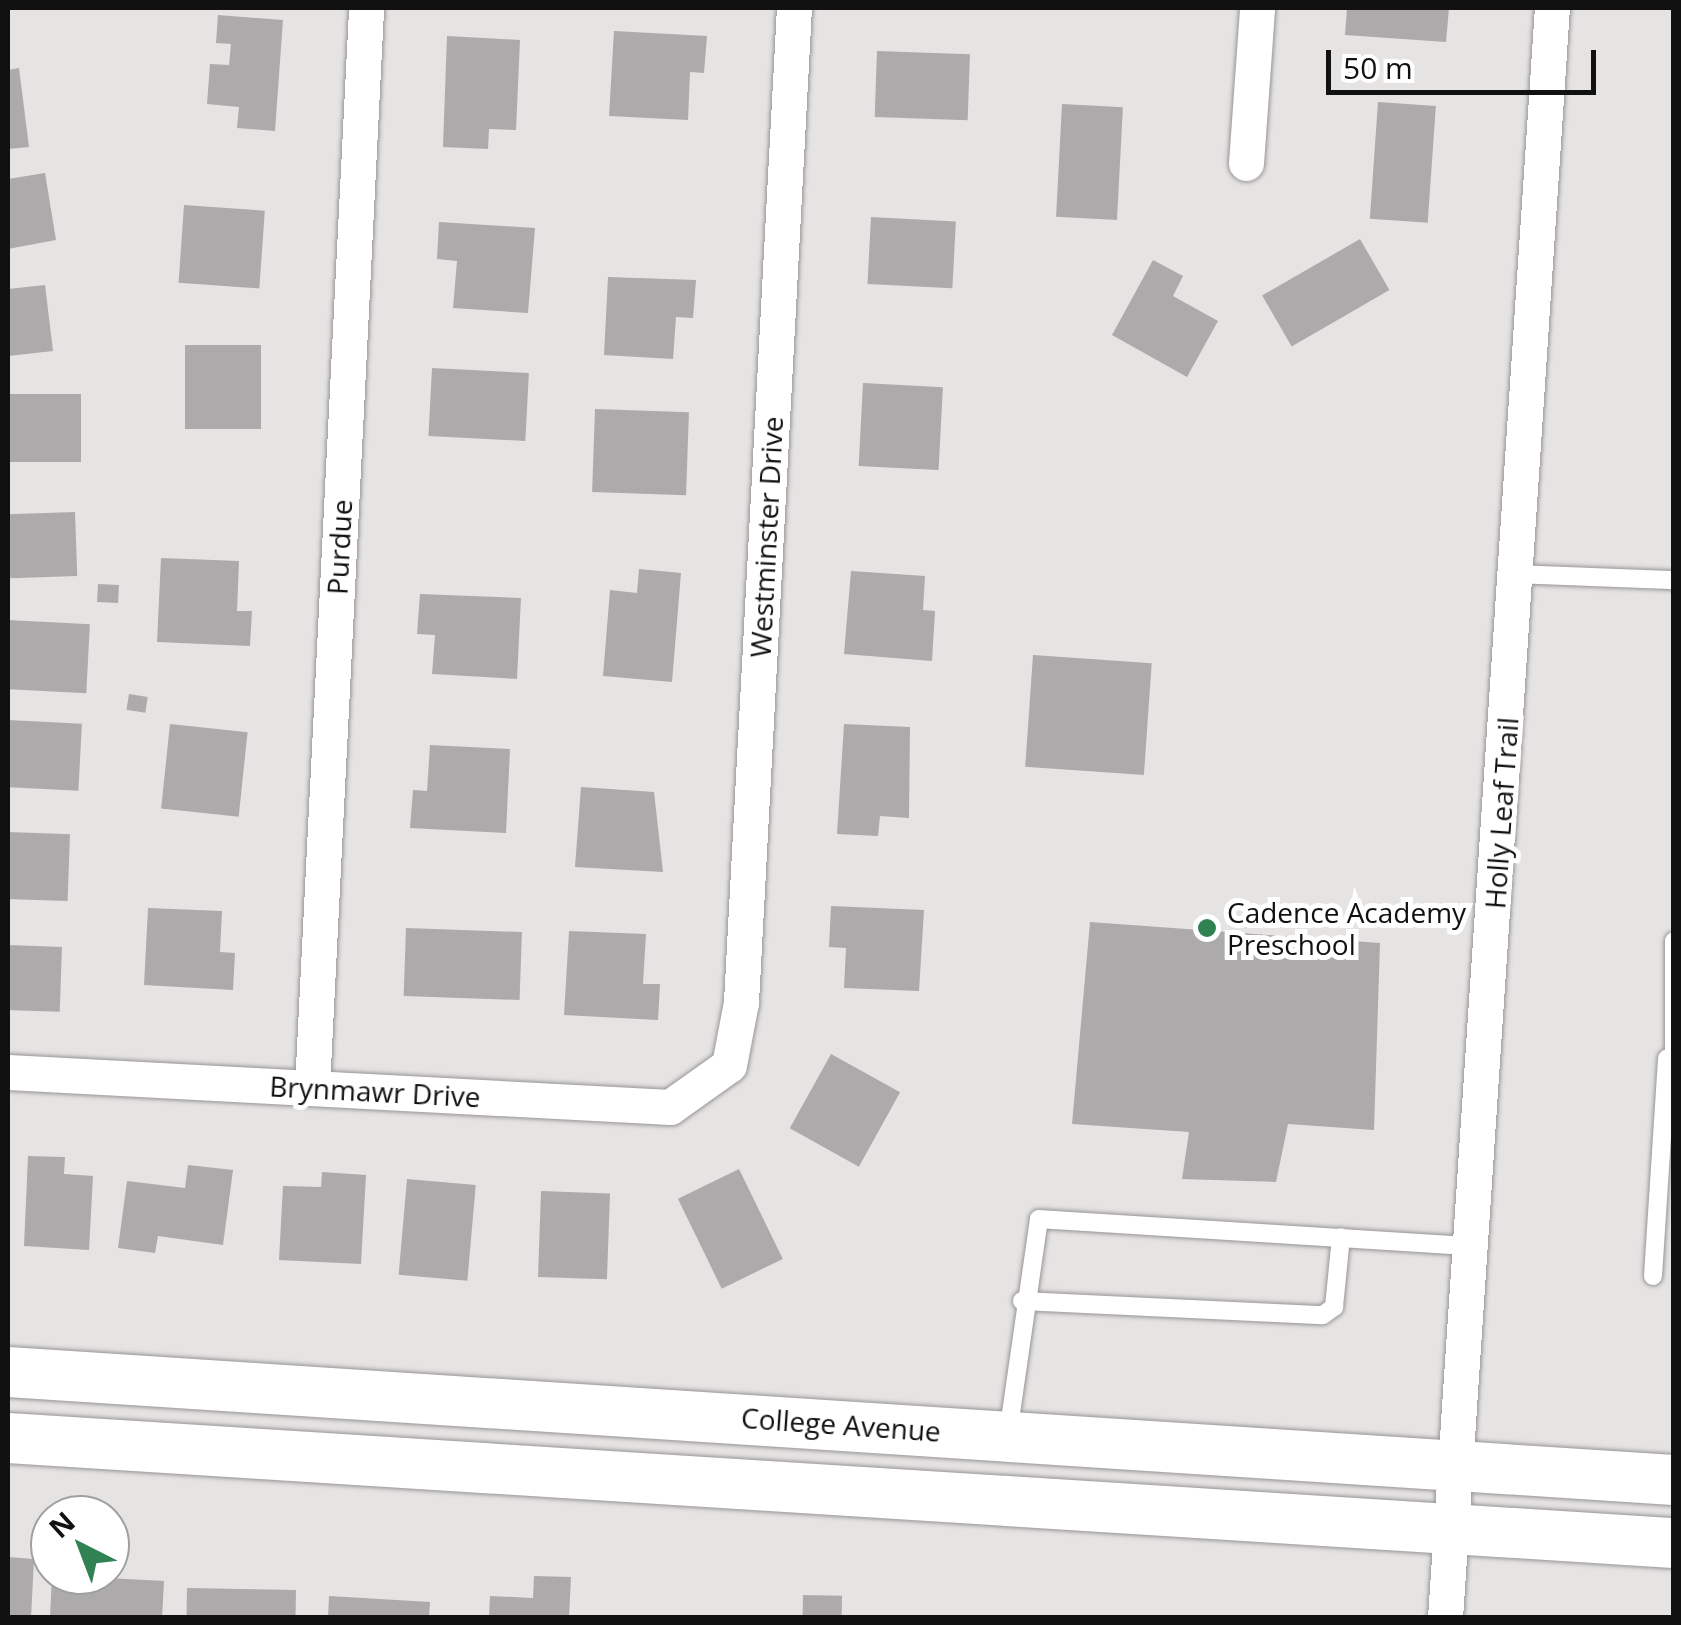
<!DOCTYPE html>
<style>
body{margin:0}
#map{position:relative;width:1681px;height:1625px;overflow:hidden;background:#e6e3e3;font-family:"Open Sans",sans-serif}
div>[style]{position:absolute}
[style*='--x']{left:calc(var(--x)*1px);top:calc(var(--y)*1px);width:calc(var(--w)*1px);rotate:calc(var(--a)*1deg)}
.building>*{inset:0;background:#adaaab;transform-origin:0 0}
.roads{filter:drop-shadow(0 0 2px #989596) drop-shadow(0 0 2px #989596)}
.service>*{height:18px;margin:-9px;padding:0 9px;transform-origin:9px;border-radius:9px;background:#fff}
.minor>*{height:35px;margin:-17.5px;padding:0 17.5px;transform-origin:17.5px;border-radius:17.5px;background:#fff}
.secondary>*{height:50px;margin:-25px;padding:0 25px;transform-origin:25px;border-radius:25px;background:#fff}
.dots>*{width:28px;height:28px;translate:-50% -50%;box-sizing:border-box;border:5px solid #fff;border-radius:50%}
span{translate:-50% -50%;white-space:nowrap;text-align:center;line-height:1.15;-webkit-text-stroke:10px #fff;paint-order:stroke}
.street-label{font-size:28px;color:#121111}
.poi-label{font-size:28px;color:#121111}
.left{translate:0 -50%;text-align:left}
.frame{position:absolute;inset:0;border:10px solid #121111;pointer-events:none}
.north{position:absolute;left:30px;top:1495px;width:100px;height:100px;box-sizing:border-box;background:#fff;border:2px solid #a0a0a0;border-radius:50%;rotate:318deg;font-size:28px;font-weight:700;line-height:40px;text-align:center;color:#121111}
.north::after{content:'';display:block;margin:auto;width:35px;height:45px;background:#308253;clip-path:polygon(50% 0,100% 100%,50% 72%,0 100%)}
.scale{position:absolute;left:1326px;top:50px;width:270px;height:45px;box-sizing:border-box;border:5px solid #121111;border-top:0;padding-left:12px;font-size:30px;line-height:35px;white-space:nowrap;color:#121111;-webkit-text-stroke:8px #fff;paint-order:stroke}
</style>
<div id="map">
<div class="building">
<div style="clip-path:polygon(1347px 8px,1449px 8px,1446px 42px,1345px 35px)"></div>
<div style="clip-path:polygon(218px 15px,283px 20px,275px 131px,237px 128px,239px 107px,207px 104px,210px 64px,229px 65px,231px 44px,216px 43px)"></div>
<div style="clip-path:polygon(614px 31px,707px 36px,704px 73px,690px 72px,688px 120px,609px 116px)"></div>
<div style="clip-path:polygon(447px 36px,520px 40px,516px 130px,489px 129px,488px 149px,443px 147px)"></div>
<div style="left:877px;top:51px;width:93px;height:66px;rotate:2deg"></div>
<div style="clip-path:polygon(19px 68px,29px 147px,8px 149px,8px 70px)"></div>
<div style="left:1378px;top:102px;width:58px;height:117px;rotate:4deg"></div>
<div style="left:1062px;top:104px;width:61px;height:113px;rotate:3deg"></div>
<div style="clip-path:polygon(45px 173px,56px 240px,8px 249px,8px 179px)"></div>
<div style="left:184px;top:205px;width:81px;height:78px;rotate:4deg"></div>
<div style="left:871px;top:217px;width:85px;height:67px;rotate:3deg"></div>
<div style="clip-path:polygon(439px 222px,535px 228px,528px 313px,453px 308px,457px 261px,437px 259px)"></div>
<div style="left:1360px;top:239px;width:59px;height:113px;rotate:60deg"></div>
<div style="clip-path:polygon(1153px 260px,1183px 276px,1173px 296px,1218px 321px,1187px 377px,1112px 335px)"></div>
<div style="clip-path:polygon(608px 277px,696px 280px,693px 318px,676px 317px,673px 359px,604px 355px)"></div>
<div style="clip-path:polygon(45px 285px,53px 351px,8px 356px,8px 289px)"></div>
<div style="left:261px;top:345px;width:84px;height:76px;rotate:90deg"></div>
<div style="left:432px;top:368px;width:97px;height:68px;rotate:3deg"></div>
<div style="left:863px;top:383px;width:80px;height:83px;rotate:3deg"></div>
<div style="left:81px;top:394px;width:68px;height:73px;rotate:90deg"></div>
<div style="left:595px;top:409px;width:94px;height:83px;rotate:2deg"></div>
<div style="left:75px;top:512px;width:64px;height:67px;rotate:88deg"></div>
<div style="clip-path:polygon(161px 558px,239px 561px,237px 611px,252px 611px,250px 646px,157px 642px)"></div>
<div style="clip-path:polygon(639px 569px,681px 573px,672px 682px,603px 676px,610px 590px,637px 593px)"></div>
<div style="clip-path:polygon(851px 571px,925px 576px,923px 610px,935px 611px,932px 661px,844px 654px)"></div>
<div style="left:98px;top:584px;width:21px;height:18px;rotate:3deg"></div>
<div style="clip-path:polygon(420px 594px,521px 598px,517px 679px,432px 674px,435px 635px,417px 634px)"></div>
<div style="left:8px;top:620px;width:82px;height:69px;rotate:3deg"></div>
<div style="left:1033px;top:655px;width:119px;height:112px;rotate:4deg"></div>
<div style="left:129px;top:694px;width:19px;height:16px;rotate:9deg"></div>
<div style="left:8px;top:720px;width:74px;height:67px;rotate:3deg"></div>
<div style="left:170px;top:724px;width:78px;height:85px;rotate:6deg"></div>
<div style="clip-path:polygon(844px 724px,910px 727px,909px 818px,880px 816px,878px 836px,837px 834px)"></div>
<div style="clip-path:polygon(430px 745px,510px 749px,506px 833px,410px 828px,413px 790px,427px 791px)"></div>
<div style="clip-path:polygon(581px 787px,654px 792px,663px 872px,575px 867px)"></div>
<div style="left:8px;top:832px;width:62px;height:67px;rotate:2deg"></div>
<div style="clip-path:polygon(831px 906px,924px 910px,919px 991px,844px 988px,846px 948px,829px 947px)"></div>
<div style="clip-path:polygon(148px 908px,222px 911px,220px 952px,235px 953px,233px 990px,144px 985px)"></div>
<div style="clip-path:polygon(1090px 922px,1380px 943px,1374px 1130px,1288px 1124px,1276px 1182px,1182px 1179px,1189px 1132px,1072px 1124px)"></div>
<div style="left:406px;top:928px;width:116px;height:68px;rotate:2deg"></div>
<div style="clip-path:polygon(569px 931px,646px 934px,643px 984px,660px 984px,658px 1020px,564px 1015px)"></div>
<div style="left:8px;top:945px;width:54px;height:65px;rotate:2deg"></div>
<div style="left:831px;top:1054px;width:79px;height:85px;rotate:29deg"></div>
<div style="clip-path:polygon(28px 1156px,65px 1157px,64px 1174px,93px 1176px,89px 1250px,24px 1246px)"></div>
<div style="clip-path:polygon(188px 1165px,233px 1170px,223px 1245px,158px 1236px,155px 1253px,118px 1248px,127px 1181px,185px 1188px)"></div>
<div style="left:739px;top:1169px;width:100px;height:68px;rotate:64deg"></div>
<div style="clip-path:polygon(322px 1172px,366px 1175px,361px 1264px,279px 1260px,283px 1186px,321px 1187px)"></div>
<div style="left:407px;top:1179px;width:69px;height:96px;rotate:5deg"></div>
<div style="left:541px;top:1191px;width:69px;height:86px;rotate:2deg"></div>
<div style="clip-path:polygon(8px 1557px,34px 1559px,31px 1618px,8px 1618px)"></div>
<div style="clip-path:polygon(52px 1575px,164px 1581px,162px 1618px,50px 1618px)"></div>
<div style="clip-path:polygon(534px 1576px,571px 1577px,569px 1618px,489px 1618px,490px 1596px,533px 1598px)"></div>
<div style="left:187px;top:1588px;width:109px;height:30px;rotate:1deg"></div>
<div style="left:803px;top:1595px;width:39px;height:23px;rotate:1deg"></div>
<div style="clip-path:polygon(329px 1596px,430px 1602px,429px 1618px,328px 1618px)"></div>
</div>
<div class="roads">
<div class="service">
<div style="--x:1516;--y:574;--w:158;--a:2.2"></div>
<div style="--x:1674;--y:941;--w:117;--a:90"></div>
<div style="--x:1653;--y:1276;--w:218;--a:-86.3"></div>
<div style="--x:1022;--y:1301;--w:301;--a:2.7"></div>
<div style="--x:1323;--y:1315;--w:14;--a:-36"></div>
<div style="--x:1334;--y:1307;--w:70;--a:-84.3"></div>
<div style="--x:1008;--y:1434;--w:217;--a:-81.8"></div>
<div style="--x:1039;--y:1219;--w:436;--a:3.6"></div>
</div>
<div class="minor">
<div style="--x:1246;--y:163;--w:155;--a:-85.9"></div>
<div style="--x:8;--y:1072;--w:663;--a:3.03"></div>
<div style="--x:670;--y:1107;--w:72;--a:-35.4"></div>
<div style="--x:729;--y:1065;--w:64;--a:-79.2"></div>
<div style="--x:741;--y:1002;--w:995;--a:-86.95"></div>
<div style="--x:312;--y:1087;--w:1080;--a:-87.13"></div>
<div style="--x:1445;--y:1618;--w:1614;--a:-86.2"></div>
</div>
<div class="secondary">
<div style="--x:8;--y:1372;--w:1669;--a:3.71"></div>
<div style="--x:8;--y:1438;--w:1669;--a:3.61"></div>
</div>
</div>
<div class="dots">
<div style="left:1207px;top:928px;background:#308253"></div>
</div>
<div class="street-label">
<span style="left:766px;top:537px;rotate:-87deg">Westminster Drive</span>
<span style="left:339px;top:547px;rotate:-87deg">Purdue</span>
<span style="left:1501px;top:813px;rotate:-86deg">Holly Leaf Trail</span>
<span style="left:375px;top:1091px;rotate:3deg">Brynmawr Drive</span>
<span style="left:841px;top:1424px;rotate:4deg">College Avenue</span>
</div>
<div class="poi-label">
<span class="left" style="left:1227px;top:928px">Cadence Academy<br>Preschool</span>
</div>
<div class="frame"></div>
<div class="north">N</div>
<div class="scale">50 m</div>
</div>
